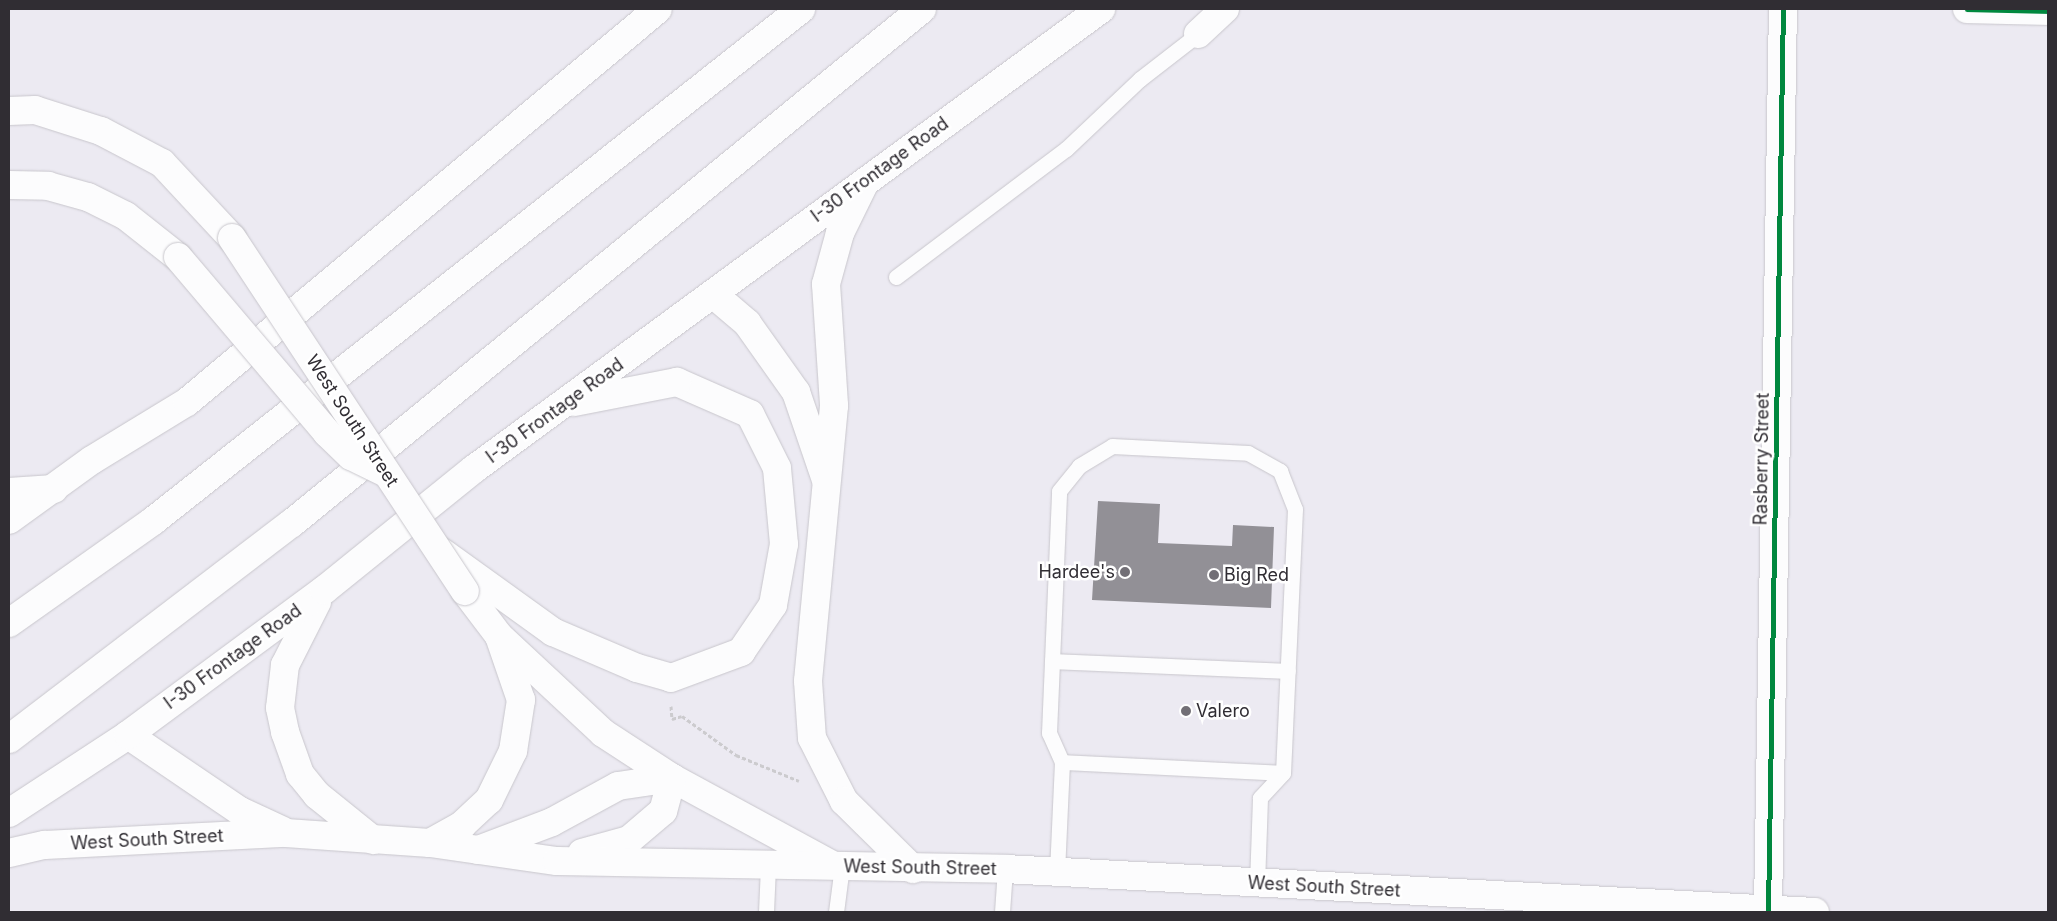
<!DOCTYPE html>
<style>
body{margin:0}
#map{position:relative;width:2057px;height:921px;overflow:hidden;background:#eceaf2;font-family:Inter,sans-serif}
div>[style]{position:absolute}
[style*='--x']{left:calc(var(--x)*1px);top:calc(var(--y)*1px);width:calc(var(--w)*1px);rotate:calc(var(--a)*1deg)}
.building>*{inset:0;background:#929096}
.path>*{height:3px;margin-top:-1.5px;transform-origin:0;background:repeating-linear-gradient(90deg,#cccbce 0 4px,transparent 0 6.5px)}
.roads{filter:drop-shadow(0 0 1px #c8c6cc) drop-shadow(0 0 1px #c8c6cc)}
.lane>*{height:15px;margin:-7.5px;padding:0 7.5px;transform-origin:7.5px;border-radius:7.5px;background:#fcfcfd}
.street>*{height:28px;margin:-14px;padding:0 14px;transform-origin:14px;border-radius:14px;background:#fcfcfd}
.secondary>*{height:28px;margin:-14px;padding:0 14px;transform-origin:14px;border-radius:14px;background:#fcfcfd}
.highway>*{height:28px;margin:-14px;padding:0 14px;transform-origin:14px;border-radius:14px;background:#fcfcfd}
.bridges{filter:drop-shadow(0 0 1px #c8c6cc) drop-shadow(0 0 1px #c8c6cc)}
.secondary-bridge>*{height:28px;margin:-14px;padding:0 14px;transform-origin:14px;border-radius:14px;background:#fcfcfd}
.cycleway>*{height:5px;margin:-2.5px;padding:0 2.5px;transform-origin:2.5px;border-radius:2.5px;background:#00873e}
.dots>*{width:14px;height:14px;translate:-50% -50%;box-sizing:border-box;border:2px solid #fff;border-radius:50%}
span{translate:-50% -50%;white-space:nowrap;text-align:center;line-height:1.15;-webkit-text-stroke:5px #fff;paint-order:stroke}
.street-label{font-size:18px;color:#302d33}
.poi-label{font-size:18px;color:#302d33}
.right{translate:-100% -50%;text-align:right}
.left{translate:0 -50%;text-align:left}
.frame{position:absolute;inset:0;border:10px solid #302d33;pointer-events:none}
</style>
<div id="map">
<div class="building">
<div style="clip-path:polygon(1098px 501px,1160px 504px,1158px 543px,1232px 546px,1233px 525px,1274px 527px,1271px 608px,1092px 600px)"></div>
</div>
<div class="path">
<div style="--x:671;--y:706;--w:13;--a:86"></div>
<div style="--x:672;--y:719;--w:10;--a:-17"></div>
<div style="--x:682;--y:716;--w:67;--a:35.8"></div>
<div style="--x:736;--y:755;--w:68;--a:22.4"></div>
</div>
<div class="roads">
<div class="lane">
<div style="--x:896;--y:277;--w:213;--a:-37"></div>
<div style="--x:1066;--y:149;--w:102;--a:-43.4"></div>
<div style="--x:1140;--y:79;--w:73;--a:-37.8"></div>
<div style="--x:1052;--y:661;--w:236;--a:2.4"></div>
<div style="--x:1062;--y:762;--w:221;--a:2.8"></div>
<div style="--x:1057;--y:872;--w:110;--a:-87.4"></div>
<div style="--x:1062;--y:762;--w:32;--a:-114"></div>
<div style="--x:1049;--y:733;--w:242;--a:-87.6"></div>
<div style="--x:1059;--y:491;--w:32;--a:-51"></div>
<div style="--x:1079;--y:466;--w:39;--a:-31"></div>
<div style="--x:1112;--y:446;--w:136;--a:2.9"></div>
<div style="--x:1248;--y:453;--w:37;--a:29"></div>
<div style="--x:1280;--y:471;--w:41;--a:68.5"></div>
<div style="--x:1295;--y:509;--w:264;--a:92.6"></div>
<div style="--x:1283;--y:773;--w:34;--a:133"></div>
<div style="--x:1260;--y:798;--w:85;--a:92"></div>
<div style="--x:766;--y:912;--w:45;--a:-87.5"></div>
<div style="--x:836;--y:912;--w:46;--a:-82.6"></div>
<div style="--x:1002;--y:912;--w:43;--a:-86"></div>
</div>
<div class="street">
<div style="--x:1967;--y:9;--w:81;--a:1.4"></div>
<div style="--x:1198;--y:34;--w:37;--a:-43"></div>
<div style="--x:1768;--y:910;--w:901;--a:-89.05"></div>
</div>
<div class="secondary">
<div style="--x:9;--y:111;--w:26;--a:-2"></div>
<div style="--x:35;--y:110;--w:69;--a:17.7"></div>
<div style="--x:101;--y:131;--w:69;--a:27.7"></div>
<div style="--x:162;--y:163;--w:103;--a:47"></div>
<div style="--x:864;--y:184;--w:55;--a:116.1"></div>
<div style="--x:840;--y:233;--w:53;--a:105.4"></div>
<div style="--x:826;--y:284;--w:122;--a:86.2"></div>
<div style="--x:834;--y:406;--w:276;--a:95.4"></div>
<div style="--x:808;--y:681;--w:57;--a:86"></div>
<div style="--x:812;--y:738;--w:71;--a:63.1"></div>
<div style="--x:844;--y:801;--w:97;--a:44.6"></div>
<div style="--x:9;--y:185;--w:39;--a:1"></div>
<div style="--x:48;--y:186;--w:41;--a:15.4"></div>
<div style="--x:88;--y:197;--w:42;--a:26.6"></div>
<div style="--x:126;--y:216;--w:66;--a:38.3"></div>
<div style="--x:713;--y:294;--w:45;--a:40.5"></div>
<div style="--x:747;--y:323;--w:85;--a:54.6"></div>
<div style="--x:796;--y:392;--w:93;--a:71.2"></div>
<div style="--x:9;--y:492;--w:45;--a:-3.8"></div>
<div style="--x:9;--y:520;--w:102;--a:-35.9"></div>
<div style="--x:92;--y:460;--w:111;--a:-31.4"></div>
<div style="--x:187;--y:402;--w:613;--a:-39.84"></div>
<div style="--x:442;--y:552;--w:137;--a:35.8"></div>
<div style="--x:553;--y:632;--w:91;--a:23.2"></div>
<div style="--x:637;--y:668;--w:35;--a:16"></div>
<div style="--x:671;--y:678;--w:75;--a:-20.4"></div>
<div style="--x:741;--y:652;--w:57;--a:-55.8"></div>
<div style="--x:773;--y:605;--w:62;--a:-79.8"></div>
<div style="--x:784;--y:544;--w:76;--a:-95.3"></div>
<div style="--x:777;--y:468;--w:60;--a:-116.6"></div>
<div style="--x:750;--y:414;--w:80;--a:-156.3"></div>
<div style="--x:677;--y:382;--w:105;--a:169"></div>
<div style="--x:465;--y:591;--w:56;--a:52.9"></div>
<div style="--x:499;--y:636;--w:142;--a:43"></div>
<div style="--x:603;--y:733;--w:82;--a:33.1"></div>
<div style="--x:672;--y:778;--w:182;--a:28.5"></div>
<div style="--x:317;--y:602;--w:71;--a:116.9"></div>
<div style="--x:285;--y:665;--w:43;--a:96.6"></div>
<div style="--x:280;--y:708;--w:25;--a:78"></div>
<div style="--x:285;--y:732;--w:45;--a:70.3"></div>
<div style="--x:300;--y:774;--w:27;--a:51"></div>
<div style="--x:317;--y:795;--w:72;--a:38.8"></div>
<div style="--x:128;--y:735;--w:135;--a:34.2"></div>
<div style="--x:240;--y:811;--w:47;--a:24.9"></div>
<div style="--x:9;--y:813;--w:142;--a:-33.2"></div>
<div style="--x:128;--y:735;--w:244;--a:-36.5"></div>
<div style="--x:324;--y:590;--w:193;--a:-38.9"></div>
<div style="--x:474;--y:469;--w:778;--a:-36.27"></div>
<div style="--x:430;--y:843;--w:37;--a:-29"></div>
<div style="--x:462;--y:825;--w:37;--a:-43"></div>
<div style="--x:489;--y:800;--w:55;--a:-63.9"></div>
<div style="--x:513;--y:751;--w:52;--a:-81.1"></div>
<div style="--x:521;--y:700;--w:65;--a:-109"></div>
<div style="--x:478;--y:850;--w:79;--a:-20.7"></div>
<div style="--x:552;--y:822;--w:75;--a:-28.6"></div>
<div style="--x:618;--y:786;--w:55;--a:-8.4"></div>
<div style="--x:672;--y:778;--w:34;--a:105"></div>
<div style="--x:663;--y:811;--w:45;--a:139.5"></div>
<div style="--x:629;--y:840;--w:49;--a:164.5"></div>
<div style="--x:9;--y:853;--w:37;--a:-13"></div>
<div style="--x:45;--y:845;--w:241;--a:-2.9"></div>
<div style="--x:286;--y:833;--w:144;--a:4"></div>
<div style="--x:430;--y:843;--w:128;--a:8.1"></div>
<div style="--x:557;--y:861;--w:448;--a:1"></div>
<div style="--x:1005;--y:869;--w:811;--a:3.04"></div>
</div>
<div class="highway">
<div style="--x:9;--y:623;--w:176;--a:-35.3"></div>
<div style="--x:153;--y:521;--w:826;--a:-38.31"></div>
<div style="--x:9;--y:739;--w:356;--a:-37.4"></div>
<div style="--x:292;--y:523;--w:813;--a:-39.21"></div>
</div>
</div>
<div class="bridges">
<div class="secondary-bridge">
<div style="--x:232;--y:238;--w:423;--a:56.6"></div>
<div style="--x:178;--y:257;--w:231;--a:49.7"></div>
<div style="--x:327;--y:433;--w:33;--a:44"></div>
<div style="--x:351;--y:456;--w:37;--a:26"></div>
</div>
</div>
<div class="cycleway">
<div style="--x:1967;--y:9;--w:81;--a:1.4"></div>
<div style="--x:1768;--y:910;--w:901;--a:-89.05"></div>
</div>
<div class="dots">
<div style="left:1125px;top:572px;background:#726f76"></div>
<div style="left:1214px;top:575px;background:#726f76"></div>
<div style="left:1186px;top:711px;background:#726f76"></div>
</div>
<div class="street-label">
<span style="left:880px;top:170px;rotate:-36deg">I-30 Frontage Road</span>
<span style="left:555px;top:411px;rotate:-36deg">I-30 Frontage Road</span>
<span style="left:352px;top:421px;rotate:57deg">West South Street</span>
<span style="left:1762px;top:459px;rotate:-89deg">Rasberry Street</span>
<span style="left:233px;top:657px;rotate:-36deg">I-30 Frontage Road</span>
<span style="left:147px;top:840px;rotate:-3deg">West South Street</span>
<span style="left:920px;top:868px;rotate:1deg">West South Street</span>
<span style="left:1324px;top:887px;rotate:3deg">West South Street</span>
</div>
<div class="poi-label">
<span class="right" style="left:1115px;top:572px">Hardee's</span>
<span class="left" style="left:1224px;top:575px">Big Red</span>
<span class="left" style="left:1196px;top:711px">Valero</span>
</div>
<div class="frame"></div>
</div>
